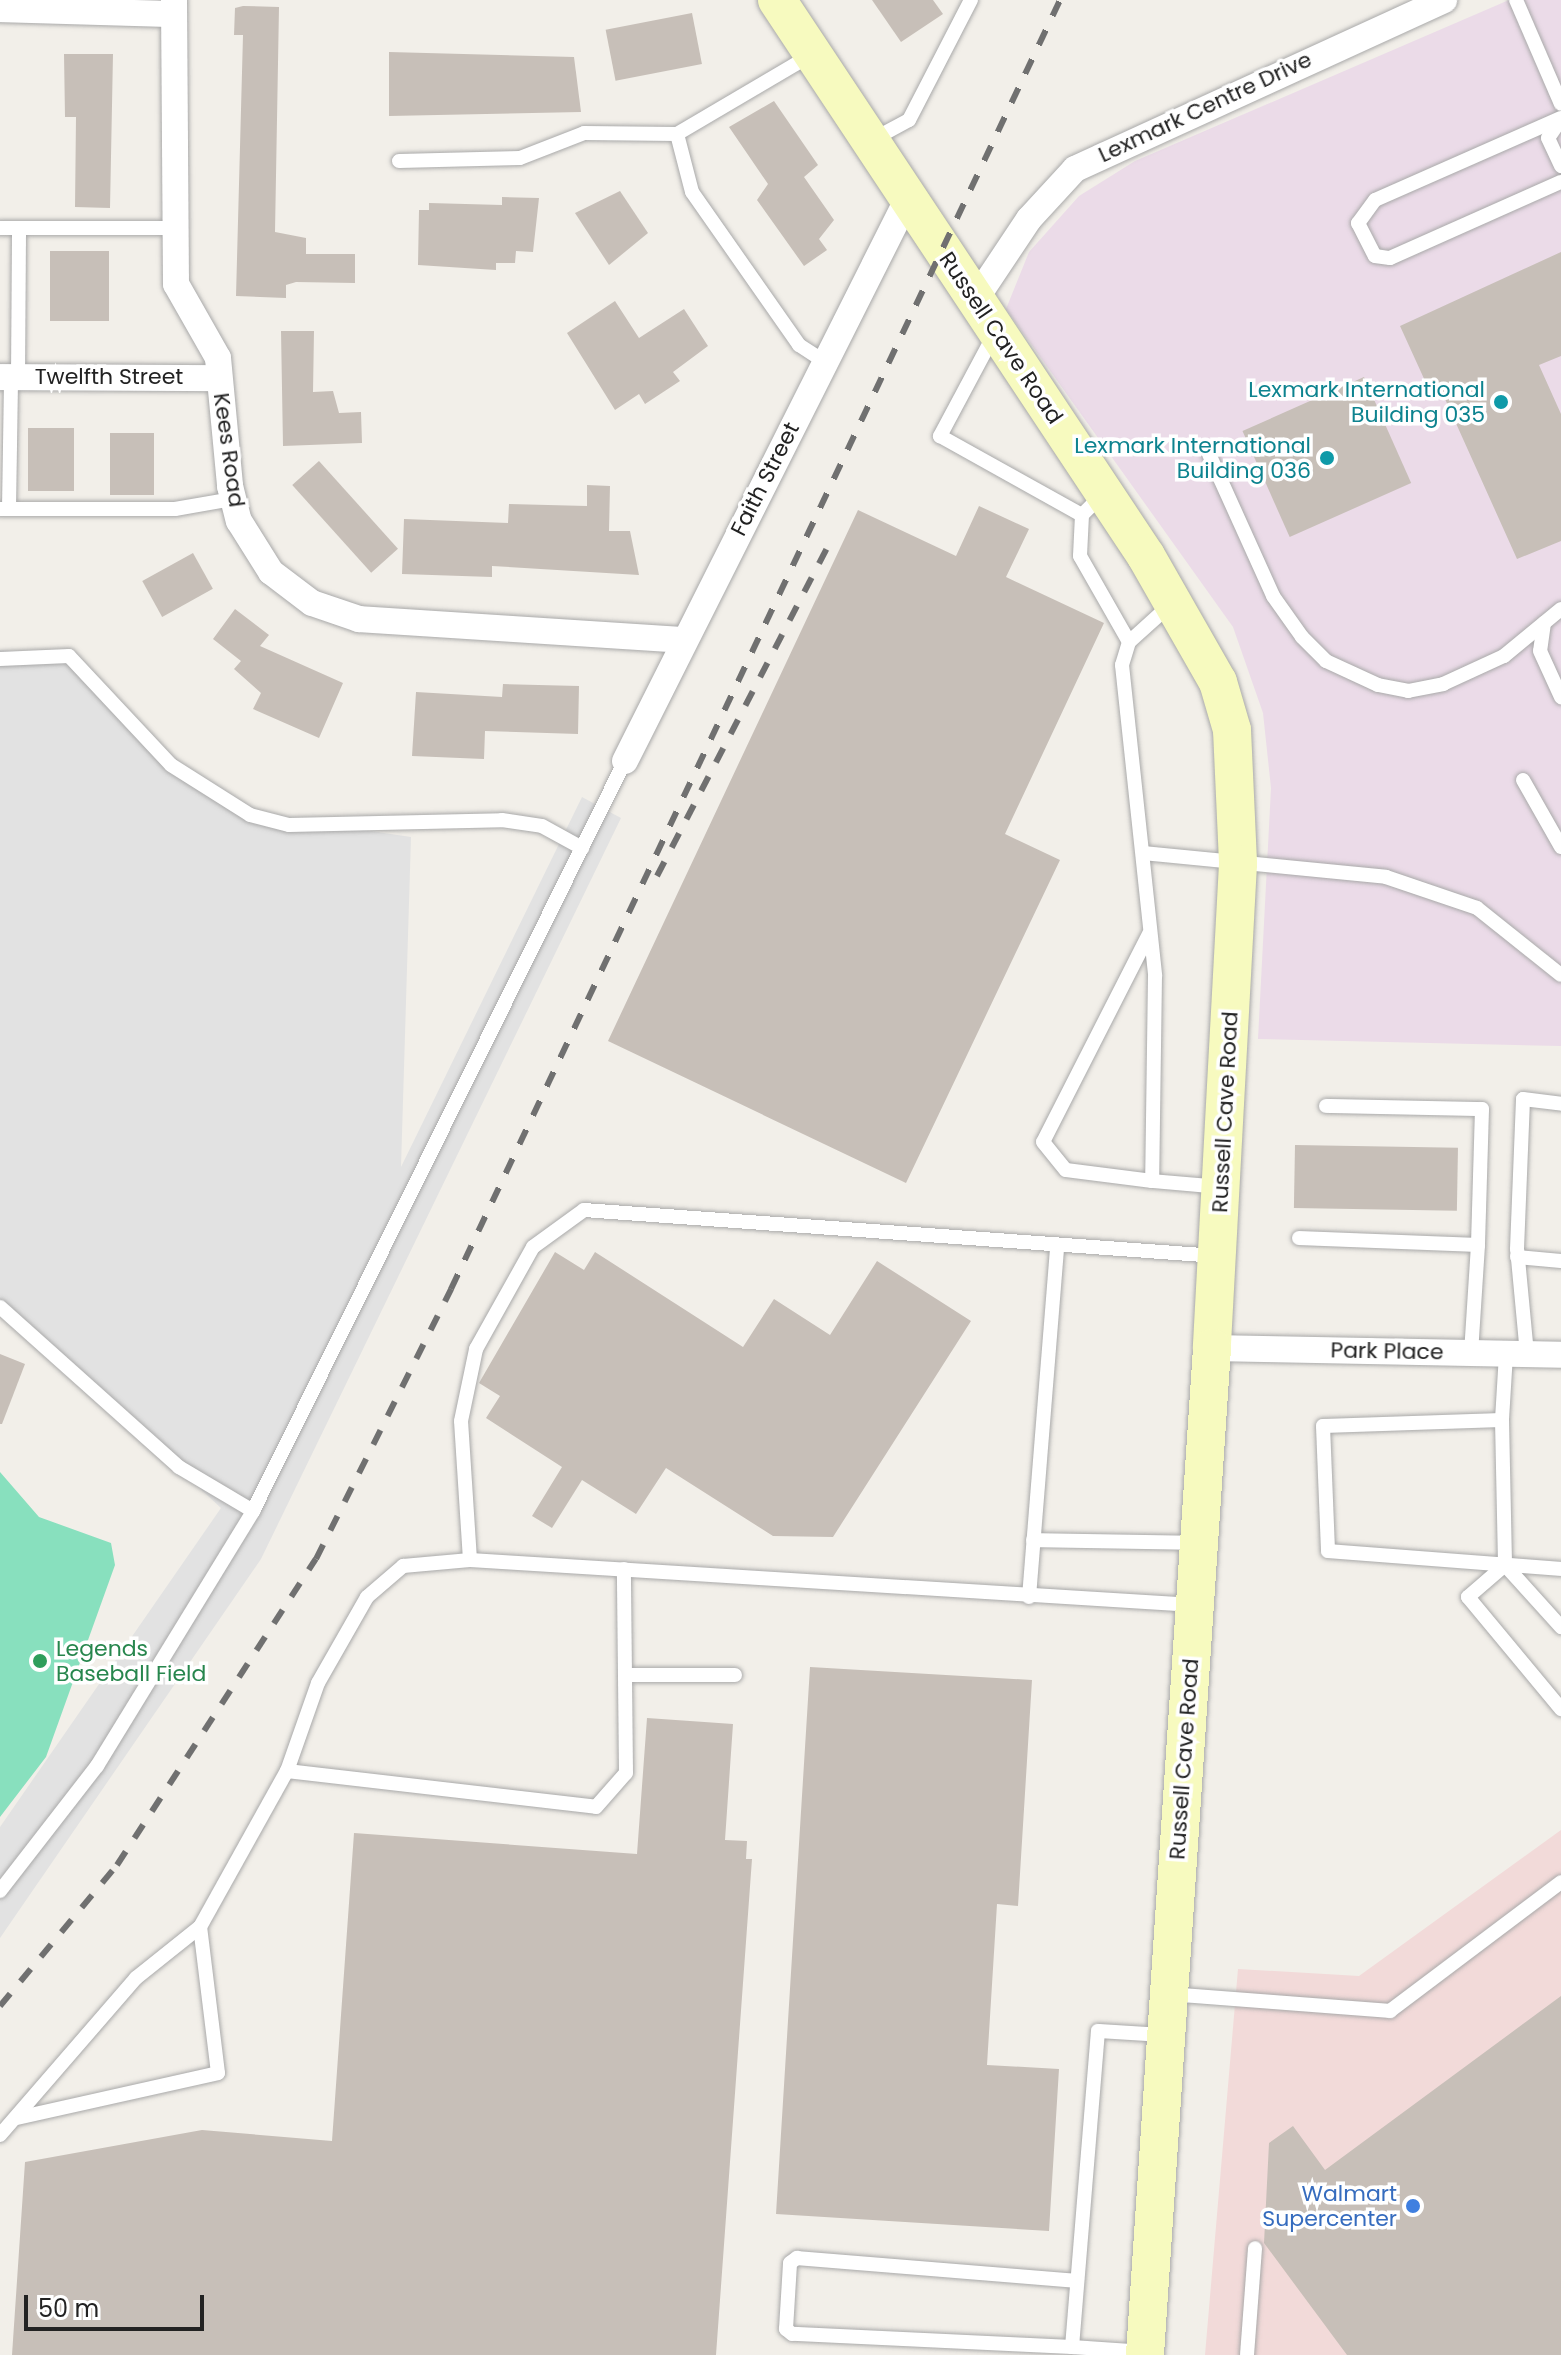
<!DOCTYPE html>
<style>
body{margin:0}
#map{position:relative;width:1561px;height:2355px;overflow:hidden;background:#f2efe9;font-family:Poppins,sans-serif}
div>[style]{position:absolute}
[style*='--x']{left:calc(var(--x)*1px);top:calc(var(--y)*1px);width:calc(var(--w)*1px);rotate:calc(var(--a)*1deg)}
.commercial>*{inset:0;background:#f2dad9}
.industrial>*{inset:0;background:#ebdbe8}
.pitch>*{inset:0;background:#88e0be}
.parking>*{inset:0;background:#e2e2e2}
.building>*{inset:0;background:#c7bfb8;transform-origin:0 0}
.roads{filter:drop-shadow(0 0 2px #a9a9a9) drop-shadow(0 0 2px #a9a9a9)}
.lane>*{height:14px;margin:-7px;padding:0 7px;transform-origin:7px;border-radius:7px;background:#fff}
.street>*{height:26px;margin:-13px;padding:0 13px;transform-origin:13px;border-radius:13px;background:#fff}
.secondary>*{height:38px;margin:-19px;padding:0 19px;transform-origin:19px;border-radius:19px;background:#f7fabf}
.rail>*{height:6px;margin-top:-3px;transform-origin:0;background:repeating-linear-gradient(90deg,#707070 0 16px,transparent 0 32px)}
.dots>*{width:22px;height:22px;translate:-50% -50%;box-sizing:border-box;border:4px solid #fff;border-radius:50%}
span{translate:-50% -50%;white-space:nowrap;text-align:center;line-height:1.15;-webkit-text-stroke:7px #fff;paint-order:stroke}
.street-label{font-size:22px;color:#222}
.culture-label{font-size:22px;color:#0d838f}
.right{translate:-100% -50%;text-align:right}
.leisure-label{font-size:22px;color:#27864d}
.left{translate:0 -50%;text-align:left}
.shop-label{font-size:22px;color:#366cbe}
.scale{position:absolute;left:24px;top:2295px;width:180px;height:36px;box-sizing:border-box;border:4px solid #222;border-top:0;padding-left:10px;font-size:24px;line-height:28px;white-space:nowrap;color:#222;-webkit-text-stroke:6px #fff;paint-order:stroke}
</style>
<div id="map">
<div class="commercial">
<div style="clip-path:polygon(1561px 1830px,1561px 2355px,1205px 2355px,1238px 1969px,1359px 1976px)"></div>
</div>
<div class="industrial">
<div style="clip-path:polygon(1509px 0,1561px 0,1561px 1046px,1258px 1039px,1271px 788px,1263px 713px,1233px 627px,1006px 309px,1029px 252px,1079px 196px,1135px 161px)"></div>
</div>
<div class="pitch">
<div style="clip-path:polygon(0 1472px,39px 1517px,111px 1543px,115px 1565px,46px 1757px,0 1817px)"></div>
</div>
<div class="parking">
<div style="clip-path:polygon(0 650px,65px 656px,175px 771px,235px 811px,411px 837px,401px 1167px,582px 797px,621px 818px,261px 1559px,0 1938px,0 1827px,221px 1508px,0 1303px)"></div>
</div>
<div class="building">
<div style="clip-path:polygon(872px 0,933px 0,943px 14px,901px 42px)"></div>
<div style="clip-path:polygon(243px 6px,279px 7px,275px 232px,306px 238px,306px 254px,355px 254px,355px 283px,296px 282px,286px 285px,286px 298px,236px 296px,243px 35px,234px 35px,235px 8px)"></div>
<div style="left:692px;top:13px;width:52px;height:88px;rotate:79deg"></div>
<div style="clip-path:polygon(389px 52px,574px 57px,581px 112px,389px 116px)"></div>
<div style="clip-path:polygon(64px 54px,113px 54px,110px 208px,75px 207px,76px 117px,65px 117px)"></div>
<div style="clip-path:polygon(774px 101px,818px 165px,804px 177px,834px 220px,819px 239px,827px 250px,804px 266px,757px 200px,768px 184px,729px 127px)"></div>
<div style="clip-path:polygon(620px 191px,648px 233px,609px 265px,575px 213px)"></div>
<div style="clip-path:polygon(502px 197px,539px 198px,533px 252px,516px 251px,515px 263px,496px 263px,496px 270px,418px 265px,419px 210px,429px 210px,429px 203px,502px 205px)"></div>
<div style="left:109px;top:251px;width:70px;height:59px;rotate:90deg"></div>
<div style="clip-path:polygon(1561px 252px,1561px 356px,1539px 365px,1561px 414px,1561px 541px,1517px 559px,1441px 390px,1431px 394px,1400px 326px)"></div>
<div style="clip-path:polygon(615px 301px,639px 338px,684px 309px,708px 346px,673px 372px,680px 381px,645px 404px,639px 394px,615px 410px,567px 333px)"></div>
<div style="clip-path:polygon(281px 331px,314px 331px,313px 392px,333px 391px,339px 413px,361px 412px,362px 443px,283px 446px)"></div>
<div style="left:1364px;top:377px;width:116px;height:133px;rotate:66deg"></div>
<div style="left:28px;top:428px;width:46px;height:63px"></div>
<div style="left:110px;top:433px;width:44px;height:62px"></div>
<div style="left:319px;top:461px;width:118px;height:36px;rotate:48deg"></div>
<div style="clip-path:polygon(587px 485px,610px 486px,609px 531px,630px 531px,639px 575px,492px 566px,492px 577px,402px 574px,404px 519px,508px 523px,509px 504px,587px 506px)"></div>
<div style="clip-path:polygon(979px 506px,1029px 529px,1006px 577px,1104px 623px,1005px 834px,1060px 860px,906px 1183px,608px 1041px,858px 510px,956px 556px)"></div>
<div style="left:193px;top:553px;width:41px;height:58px;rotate:61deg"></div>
<div style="clip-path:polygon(235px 609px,269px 635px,260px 646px,343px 683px,319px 738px,253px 709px,261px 693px,234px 669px,241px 661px,213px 639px)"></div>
<div style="clip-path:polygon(503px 684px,579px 686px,578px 734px,485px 731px,484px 759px,412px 756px,416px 692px,502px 697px)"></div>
<div style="left:1295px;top:1145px;width:163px;height:63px;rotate:1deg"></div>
<div style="clip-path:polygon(555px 1252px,584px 1270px,595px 1252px,743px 1347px,774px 1299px,830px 1335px,877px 1261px,971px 1321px,833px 1537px,773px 1536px,666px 1468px,636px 1514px,582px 1480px,552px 1528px,532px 1516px,562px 1467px,486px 1418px,500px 1396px,479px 1383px)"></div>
<div style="clip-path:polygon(0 1354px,25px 1364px,2px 1424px,0 1424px)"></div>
<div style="clip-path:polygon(810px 1667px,1032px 1680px,1018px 1906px,997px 1904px,987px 2065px,1059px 2069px,1049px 2231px,776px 2214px)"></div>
<div style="clip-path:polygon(647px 1718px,733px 1724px,725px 1840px,747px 1841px,746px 1859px,752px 1859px,716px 2355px,12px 2355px,25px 2162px,202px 2130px,332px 2141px,354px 1833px,637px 1854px)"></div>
<div style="clip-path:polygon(1561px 1996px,1561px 2355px,1347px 2355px,1264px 2243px,1269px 2143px,1293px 2126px,1325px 2170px)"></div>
</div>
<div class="roads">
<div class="lane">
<div style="--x:1516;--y:0;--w:113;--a:66.6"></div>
<div style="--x:1561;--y:118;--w:203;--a:156.2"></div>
<div style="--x:1375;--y:200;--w:29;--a:126"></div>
<div style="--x:1358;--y:223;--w:37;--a:63"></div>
<div style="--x:1375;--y:256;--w:15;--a:8"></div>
<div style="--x:1390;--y:258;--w:187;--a:-24"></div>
<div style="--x:1561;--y:119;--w:23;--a:124"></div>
<div style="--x:1548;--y:138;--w:31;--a:65"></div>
<div style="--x:677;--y:134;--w:60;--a:75.5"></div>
<div style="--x:692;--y:192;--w:187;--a:55"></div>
<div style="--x:799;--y:345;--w:31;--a:33"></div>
<div style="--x:870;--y:141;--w:44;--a:-28.3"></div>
<div style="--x:909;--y:120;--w:135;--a:-62.7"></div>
<div style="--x:399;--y:161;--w:121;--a:-1.4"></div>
<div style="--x:520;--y:158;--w:69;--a:-21.3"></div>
<div style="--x:584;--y:133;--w:93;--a:0.6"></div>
<div style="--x:677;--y:134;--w:158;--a:-30.5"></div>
<div style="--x:0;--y:228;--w:173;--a:0"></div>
<div style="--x:995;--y:333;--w:117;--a:118.1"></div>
<div style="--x:940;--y:436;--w:162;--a:29.1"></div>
<div style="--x:18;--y:377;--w:149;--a:-89.6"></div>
<div style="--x:1209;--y:454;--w:156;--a:65.7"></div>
<div style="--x:1273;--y:596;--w:50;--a:54.7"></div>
<div style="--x:1302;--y:637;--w:34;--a:45"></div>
<div style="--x:1326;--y:661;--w:57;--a:24.8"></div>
<div style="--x:1378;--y:685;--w:31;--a:11"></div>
<div style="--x:1408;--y:691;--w:36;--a:-11"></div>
<div style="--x:1443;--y:684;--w:67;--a:-24.7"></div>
<div style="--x:1504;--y:656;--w:74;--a:-39.5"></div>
<div style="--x:1104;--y:493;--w:31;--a:135"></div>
<div style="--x:1082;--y:515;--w:41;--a:92.8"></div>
<div style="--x:1080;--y:556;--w:99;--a:60.3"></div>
<div style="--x:0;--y:509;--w:175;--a:0"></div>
<div style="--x:175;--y:509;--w:59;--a:-9.8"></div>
<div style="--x:9;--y:509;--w:132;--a:-89.1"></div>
<div style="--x:1170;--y:605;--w:55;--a:137.9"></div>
<div style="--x:1129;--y:642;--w:24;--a:107"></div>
<div style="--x:1122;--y:665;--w:313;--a:83.9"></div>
<div style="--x:1155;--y:976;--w:205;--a:90.8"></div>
<div style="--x:1152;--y:1181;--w:68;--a:5"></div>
<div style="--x:1544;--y:623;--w:28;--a:98"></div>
<div style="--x:1540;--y:651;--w:51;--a:65.5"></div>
<div style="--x:0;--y:659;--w:69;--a:-2.5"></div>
<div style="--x:69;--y:656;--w:149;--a:46.9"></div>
<div style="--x:171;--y:765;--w:93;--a:32.3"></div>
<div style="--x:250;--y:815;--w:40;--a:14.4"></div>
<div style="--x:289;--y:825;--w:213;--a:-1.3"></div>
<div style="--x:502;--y:820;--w:40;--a:8.5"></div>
<div style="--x:542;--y:826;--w:46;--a:28.8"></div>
<div style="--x:1523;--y:780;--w:77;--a:60.4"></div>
<div style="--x:1143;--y:853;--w:244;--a:5.6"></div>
<div style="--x:1386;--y:877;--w:96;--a:18.8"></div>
<div style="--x:1477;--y:908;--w:107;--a:38.6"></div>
<div style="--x:1149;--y:934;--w:233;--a:117"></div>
<div style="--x:1043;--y:1142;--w:36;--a:51"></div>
<div style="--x:1066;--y:1170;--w:87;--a:7.3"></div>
<div style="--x:1326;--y:1106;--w:156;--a:1.1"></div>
<div style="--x:1482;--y:1109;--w:136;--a:91.7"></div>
<div style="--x:1299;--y:1238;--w:179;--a:2.2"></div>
<div style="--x:1478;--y:1245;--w:108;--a:93.7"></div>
<div style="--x:1517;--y:1257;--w:44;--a:5.2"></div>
<div style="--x:0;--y:1307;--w:240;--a:41.8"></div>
<div style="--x:179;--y:1467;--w:86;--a:30.7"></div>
<div style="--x:253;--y:1511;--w:837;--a:-63.62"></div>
<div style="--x:1506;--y:1354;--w:66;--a:93.5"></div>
<div style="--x:1502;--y:1420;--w:179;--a:178.1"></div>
<div style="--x:1323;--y:1426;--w:125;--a:87.7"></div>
<div style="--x:1328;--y:1551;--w:234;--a:4.4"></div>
<div style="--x:1527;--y:1354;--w:105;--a:-95.4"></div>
<div style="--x:1517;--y:1249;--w:150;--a:-87.7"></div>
<div style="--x:1523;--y:1099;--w:38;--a:7"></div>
<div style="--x:1502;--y:1420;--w:145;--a:88.8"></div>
<div style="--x:1505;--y:1565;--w:84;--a:47.9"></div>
<div style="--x:1033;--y:1540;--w:165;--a:1"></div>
<div style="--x:470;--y:1560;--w:139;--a:-93.7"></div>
<div style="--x:461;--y:1421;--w:74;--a:-78.2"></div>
<div style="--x:476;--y:1349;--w:117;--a:-60.8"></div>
<div style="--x:533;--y:1247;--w:63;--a:-36"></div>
<div style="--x:584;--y:1210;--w:635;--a:4.16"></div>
<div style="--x:1505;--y:1565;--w:49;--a:139.1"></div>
<div style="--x:1468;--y:1597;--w:146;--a:50.3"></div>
<div style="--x:1029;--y:1597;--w:349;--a:-85.4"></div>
<div style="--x:625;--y:1675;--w:110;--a:0"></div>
<div style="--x:287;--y:1771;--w:311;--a:6.6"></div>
<div style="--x:596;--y:1807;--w:45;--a:-48.6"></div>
<div style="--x:626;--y:1773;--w:204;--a:-90.6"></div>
<div style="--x:0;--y:1891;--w:158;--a:-52.2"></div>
<div style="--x:97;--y:1766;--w:299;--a:-58.5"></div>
<div style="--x:1169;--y:1994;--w:222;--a:4.4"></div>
<div style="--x:1390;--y:2011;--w:214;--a:-37"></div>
<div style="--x:17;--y:2118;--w:206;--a:-12.6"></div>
<div style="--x:218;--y:2073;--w:147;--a:-97"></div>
<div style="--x:0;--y:2135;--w:208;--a:-49.1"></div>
<div style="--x:136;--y:1978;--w:82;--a:-38.6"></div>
<div style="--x:200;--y:1927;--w:179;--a:-60.9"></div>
<div style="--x:287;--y:1771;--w:93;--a:-70.6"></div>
<div style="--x:318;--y:1683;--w:99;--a:-60.3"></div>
<div style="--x:367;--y:1597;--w:48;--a:-40.7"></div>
<div style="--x:403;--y:1566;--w:67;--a:-5.1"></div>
<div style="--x:470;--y:1560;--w:725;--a:3.56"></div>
<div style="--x:1072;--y:2347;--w:280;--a:-177.3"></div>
<div style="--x:792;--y:2334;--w:8;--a:-140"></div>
<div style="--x:786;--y:2329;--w:66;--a:-86.5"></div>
<div style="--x:790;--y:2263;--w:9;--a:-36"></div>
<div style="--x:797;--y:2258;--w:281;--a:4.7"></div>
<div style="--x:1145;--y:2352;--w:73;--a:-176.1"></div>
<div style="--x:1072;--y:2347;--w:317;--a:-85.3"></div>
<div style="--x:1098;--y:2031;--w:66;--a:3.5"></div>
<div style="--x:1247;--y:2355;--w:107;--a:-85.7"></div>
</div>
<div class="street">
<div style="--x:174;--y:0;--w:284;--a:89.6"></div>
<div style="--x:176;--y:284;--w:85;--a:60.4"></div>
<div style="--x:218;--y:358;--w:129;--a:84.6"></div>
<div style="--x:230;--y:486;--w:36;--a:76"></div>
<div style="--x:239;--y:521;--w:60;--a:57.9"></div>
<div style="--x:271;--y:572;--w:51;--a:37.1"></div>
<div style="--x:312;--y:603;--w:50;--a:18.8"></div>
<div style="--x:359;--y:619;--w:326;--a:3.7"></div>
<div style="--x:0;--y:9;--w:173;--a:1.7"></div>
<div style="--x:975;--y:300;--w:97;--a:-56.3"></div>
<div style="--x:1029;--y:219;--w:68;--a:-47.4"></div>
<div style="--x:1075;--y:169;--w:406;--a:-24.6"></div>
<div style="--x:0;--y:377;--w:219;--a:0.3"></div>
<div style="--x:625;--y:761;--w:630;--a:-63.31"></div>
<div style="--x:1212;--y:1348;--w:349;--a:1.1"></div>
</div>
<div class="secondary">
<div style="--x:777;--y:0;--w:667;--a:56.43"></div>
<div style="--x:1146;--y:556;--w:145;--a:60.3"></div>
<div style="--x:1218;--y:682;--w:50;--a:73.7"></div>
<div style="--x:1232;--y:730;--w:134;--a:87.4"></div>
<div style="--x:1238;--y:864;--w:485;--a:93.1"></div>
<div style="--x:1212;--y:1348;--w:1009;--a:93.81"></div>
</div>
</div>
<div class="rail">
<div style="--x:657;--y:876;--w:380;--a:-62.6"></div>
<div style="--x:0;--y:2006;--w:183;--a:-50.3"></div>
<div style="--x:117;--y:1865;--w:365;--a:-57"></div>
<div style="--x:316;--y:1559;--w:302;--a:-63.4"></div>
<div style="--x:451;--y:1289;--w:1426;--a:-64.71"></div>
</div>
<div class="dots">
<div style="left:1501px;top:402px;background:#0f9aa8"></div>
<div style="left:1327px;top:458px;background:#0f9aa8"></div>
<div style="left:40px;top:1661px;background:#2e9e5b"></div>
<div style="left:1413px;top:2206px;background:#3f7fe0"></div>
</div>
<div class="street-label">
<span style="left:1205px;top:107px;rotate:-25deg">Lexmark Centre Drive</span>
<span style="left:1001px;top:338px;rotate:56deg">Russell Cave Road</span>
<span style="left:109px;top:377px">Twelfth Street</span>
<span style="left:229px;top:450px;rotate:82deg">Kees Road</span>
<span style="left:765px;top:479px;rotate:-63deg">Faith Street</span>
<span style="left:1225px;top:1112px;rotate:-87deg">Russell Cave Road</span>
<span style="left:1387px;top:1351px;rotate:1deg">Park Place</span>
<span style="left:1184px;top:1759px;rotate:-86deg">Russell Cave Road</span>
</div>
<div class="culture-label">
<span class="right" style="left:1485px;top:402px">Lexmark International<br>Building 035</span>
<span class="right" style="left:1311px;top:458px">Lexmark International<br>Building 036</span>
</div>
<div class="leisure-label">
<span class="left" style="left:56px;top:1661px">Legends<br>Baseball Field</span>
</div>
<div class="shop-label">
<span class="right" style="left:1397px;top:2206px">Walmart<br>Supercenter</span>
</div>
<div class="scale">50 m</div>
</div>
